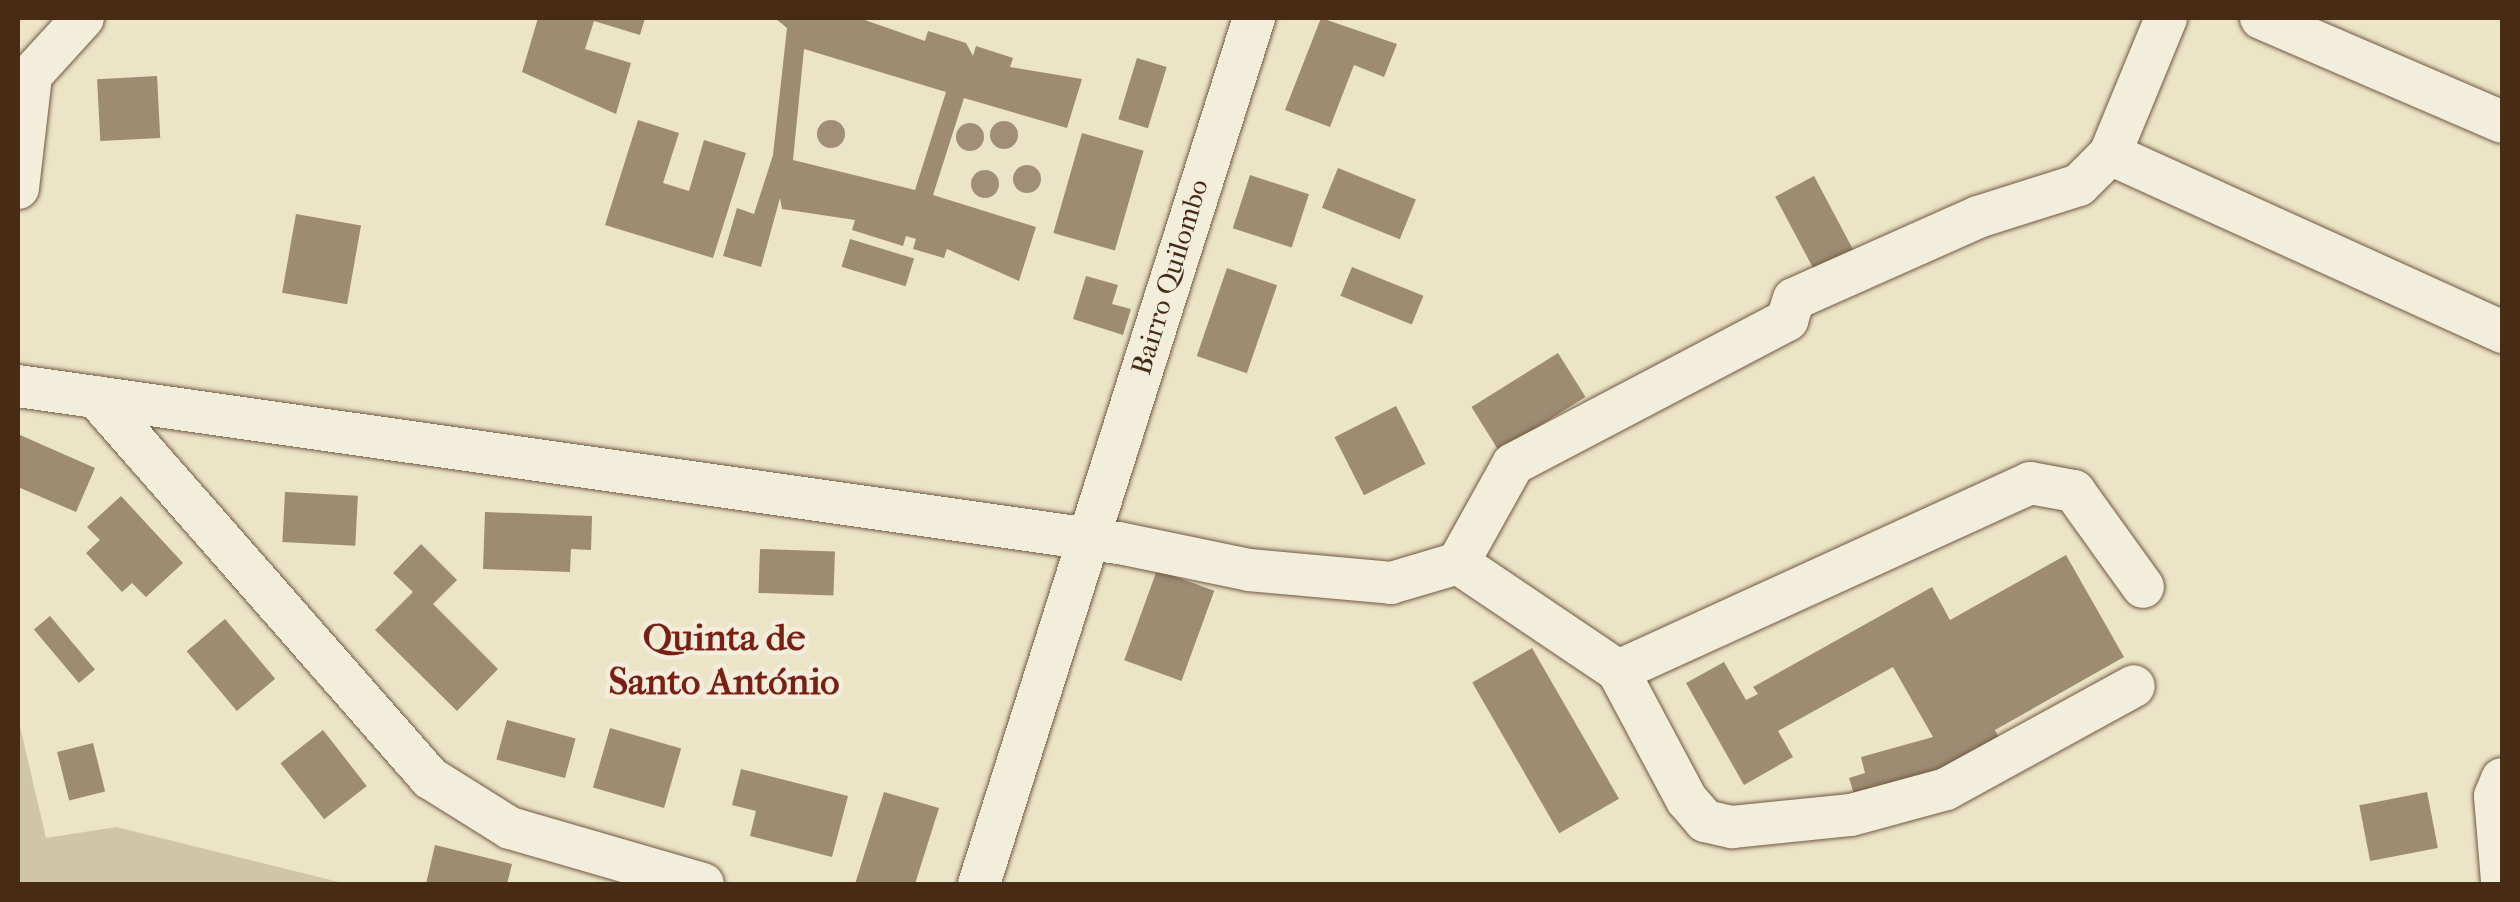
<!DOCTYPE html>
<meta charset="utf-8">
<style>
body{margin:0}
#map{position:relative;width:2520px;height:902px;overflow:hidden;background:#ece4c7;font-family:"IM FELL French Canon",serif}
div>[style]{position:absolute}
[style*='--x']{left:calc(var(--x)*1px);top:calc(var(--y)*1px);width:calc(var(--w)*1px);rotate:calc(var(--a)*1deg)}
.green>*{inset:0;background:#d0c5a9}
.building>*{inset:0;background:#9d8b72;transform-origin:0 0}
.roads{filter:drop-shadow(0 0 2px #705942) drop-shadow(0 0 2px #705942)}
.minor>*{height:42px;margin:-21px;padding:0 21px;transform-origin:21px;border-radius:21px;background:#f3eddb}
.trees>*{width:28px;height:28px;margin:-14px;border-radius:50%;background:#a08f76}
span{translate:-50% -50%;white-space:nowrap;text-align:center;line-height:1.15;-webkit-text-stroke:9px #f3eddb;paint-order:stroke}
.street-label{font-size:28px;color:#472b15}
.district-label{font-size:38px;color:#7a1f14;font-weight:700}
.frame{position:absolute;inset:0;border:20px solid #472b15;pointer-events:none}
</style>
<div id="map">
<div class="green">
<div style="clip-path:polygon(18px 718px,46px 838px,116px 827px,343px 883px,18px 884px)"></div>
</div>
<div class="building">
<div style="clip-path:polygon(538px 18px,645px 18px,640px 35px,594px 21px,585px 49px,631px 63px,616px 114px,522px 72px)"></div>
<div style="clip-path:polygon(evenodd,775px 18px,859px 18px,925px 41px,928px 31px,966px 43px,973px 56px,976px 46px,1013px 58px,1010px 67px,1082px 79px,1067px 128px,964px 98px,933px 195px,1036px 227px,1019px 281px,947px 249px,944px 258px,913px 249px,916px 239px,906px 236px,903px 246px,852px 230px,855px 220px,782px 209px,780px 198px,761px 267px,723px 256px,737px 208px,754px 214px,773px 155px,787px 28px,775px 18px,804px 49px,946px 92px,915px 190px,793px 160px,804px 49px)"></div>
<div style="clip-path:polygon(1321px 18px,1397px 44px,1384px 77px,1354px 65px,1330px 127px,1285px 110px)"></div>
<div style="left:1137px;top:58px;width:31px;height:64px;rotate:17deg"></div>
<div style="left:157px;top:76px;width:62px;height:60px;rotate:87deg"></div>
<div style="clip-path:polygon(638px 120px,679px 133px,663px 183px,689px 191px,704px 140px,746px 153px,713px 258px,605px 225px)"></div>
<div style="left:1082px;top:133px;width:64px;height:104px;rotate:16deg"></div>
<div style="left:1338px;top:168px;width:84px;height:43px;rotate:22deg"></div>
<div style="left:1250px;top:175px;width:62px;height:56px;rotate:18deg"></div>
<div style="left:1814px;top:176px;width:84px;height:44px;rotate:62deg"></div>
<div style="left:296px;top:214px;width:66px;height:80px;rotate:10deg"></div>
<div style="left:850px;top:239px;width:67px;height:29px;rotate:17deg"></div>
<div style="left:1352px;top:267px;width:77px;height:31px;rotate:22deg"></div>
<div style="left:1227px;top:268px;width:53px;height:93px;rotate:19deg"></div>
<div style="clip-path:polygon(1086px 276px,1118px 285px,1112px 304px,1131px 309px,1123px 335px,1073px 319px)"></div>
<div style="left:1558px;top:353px;width:52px;height:102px;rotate:58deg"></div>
<div style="left:1396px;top:406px;width:65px;height:69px;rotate:63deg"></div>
<div style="clip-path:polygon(20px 435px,95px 468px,76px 512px,18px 487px)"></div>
<div style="left:285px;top:492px;width:73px;height:50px;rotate:3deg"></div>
<div style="clip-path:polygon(121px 496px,183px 563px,146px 597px,132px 583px,122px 592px,86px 553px,100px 540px,87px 527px)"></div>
<div style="clip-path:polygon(485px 512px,592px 516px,591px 550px,571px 549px,570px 572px,483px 569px)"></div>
<div style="clip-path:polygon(421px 544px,457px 580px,433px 604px,498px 669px,457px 711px,375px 630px,413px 592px,393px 573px)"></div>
<div style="left:760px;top:549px;width:75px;height:44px;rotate:2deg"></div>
<div style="clip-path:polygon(2066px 555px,2124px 657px,1995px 730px,2000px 740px,1950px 767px,1854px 794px,1849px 778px,1865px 773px,1861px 757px,1933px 737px,1893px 667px,1778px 731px,1793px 757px,1744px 785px,1686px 683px,1724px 662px,1746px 700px,1758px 694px,1753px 687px,1932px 587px,1950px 620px)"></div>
<div style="left:1157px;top:570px;width:61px;height:96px;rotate:20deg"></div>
<div style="left:50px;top:616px;width:70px;height:21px;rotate:50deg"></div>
<div style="left:225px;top:619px;width:78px;height:50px;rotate:50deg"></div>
<div style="left:1532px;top:648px;width:174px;height:69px;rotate:60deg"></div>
<div style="left:507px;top:720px;width:71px;height:41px;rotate:15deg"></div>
<div style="left:610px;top:728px;width:74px;height:62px;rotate:16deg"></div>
<div style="left:323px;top:730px;width:71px;height:54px;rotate:52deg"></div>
<div style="left:93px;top:743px;width:50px;height:37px;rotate:76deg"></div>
<div style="clip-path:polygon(741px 769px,848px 796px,832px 857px,750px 836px,756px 811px,732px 805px)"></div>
<div style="clip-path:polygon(884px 792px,939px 808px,915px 884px,855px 884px)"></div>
<div style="left:2427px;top:792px;width:57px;height:69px;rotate:79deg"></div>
<div style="clip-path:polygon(435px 845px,512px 864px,507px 884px,426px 884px)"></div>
</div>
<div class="roads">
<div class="minor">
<div style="--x:2261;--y:18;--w:262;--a:23.3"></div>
<div style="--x:2110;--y:154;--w:431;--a:24.4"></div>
<div style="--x:18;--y:188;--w:114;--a:-83.4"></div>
<div style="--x:31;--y:75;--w:77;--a:-47.6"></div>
<div style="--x:18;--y:386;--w:1112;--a:8.12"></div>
<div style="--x:1119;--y:543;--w:133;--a:11.7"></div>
<div style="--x:1249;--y:570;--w:143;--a:5.2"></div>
<div style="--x:1391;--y:583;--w:70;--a:-16.6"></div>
<div style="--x:1458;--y:563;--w:113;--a:-60.9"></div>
<div style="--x:1513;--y:464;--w:310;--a:-27.7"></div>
<div style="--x:1787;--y:320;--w:22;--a:-72"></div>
<div style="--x:1794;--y:299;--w:201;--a:-24"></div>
<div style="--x:1978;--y:217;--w:106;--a:-17.6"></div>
<div style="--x:2079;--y:185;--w:44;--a:-45"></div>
<div style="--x:2110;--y:154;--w:147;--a:-67.6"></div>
<div style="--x:96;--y:397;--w:507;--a:48.76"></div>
<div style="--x:430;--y:778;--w:94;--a:32"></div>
<div style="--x:510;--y:828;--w:201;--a:16.2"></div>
<div style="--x:1458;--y:563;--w:193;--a:34"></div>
<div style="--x:1618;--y:671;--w:146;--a:61.9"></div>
<div style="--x:1687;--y:800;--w:28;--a:49"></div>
<div style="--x:1705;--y:821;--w:28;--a:13"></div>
<div style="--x:1732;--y:827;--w:120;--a:-5.8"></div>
<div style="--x:1851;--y:815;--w:98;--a:-15.3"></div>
<div style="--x:1946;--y:789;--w:214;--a:-28.7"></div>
<div style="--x:1618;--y:671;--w:453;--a:-24.5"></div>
<div style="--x:2030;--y:483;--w:45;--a:10.3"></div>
<div style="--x:2074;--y:491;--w:118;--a:54.3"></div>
<div style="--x:2502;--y:779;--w:18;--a:112"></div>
<div style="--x:2495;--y:796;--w:86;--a:85.3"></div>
<div style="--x:979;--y:884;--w:909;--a:-72.38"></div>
</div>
</div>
<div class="trees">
<div style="left:831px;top:134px"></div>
<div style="left:1004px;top:135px"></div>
<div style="left:970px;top:137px"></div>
<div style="left:1027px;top:179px"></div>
<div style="left:985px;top:184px"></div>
</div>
<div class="street-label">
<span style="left:1170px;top:277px;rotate:-73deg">Bairro Quilombo</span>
</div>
<div class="district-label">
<span style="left:724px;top:660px">Quinta de<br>Santo António</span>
</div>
<div class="frame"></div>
</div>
